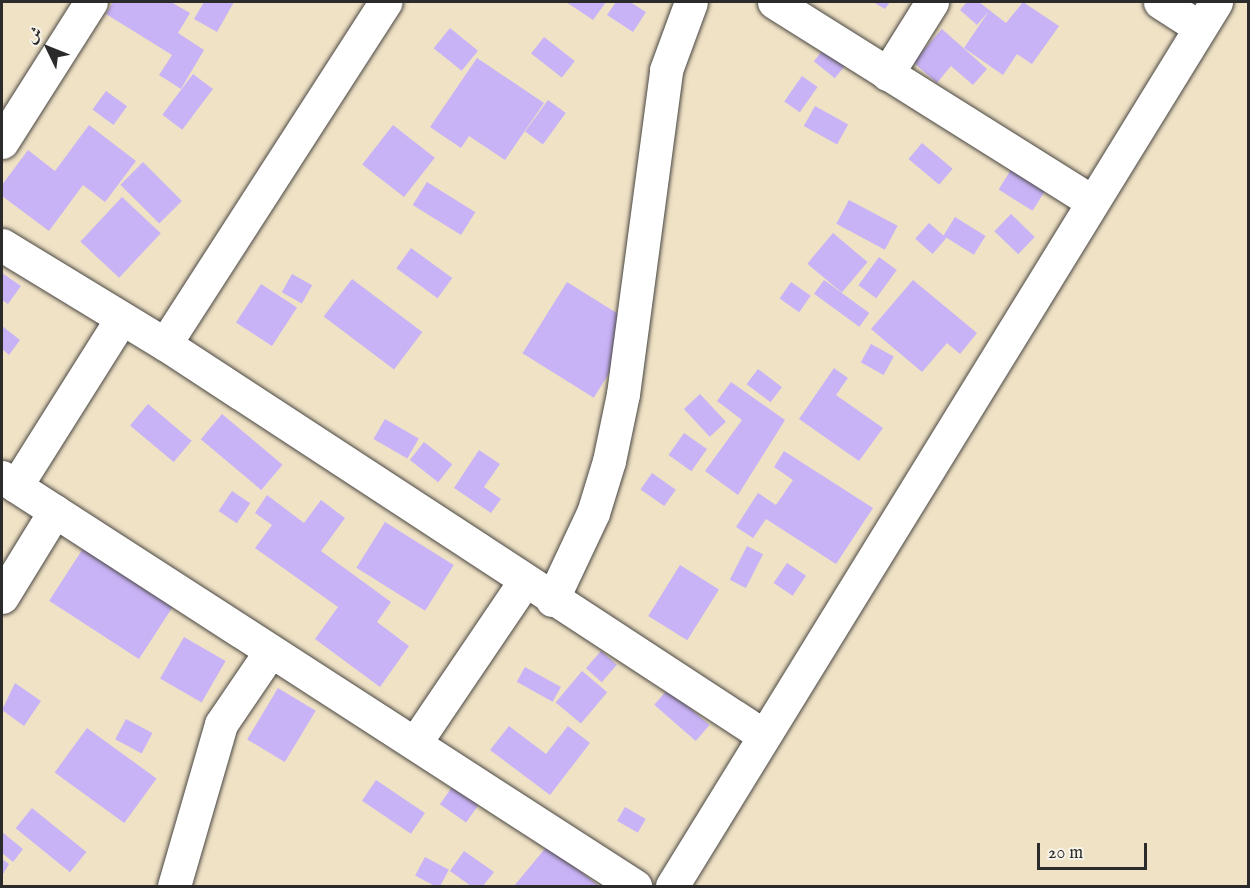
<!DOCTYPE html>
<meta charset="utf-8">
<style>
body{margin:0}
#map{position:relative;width:1250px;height:888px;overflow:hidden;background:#f0e2c5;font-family:"IM FELL English",Amiri,serif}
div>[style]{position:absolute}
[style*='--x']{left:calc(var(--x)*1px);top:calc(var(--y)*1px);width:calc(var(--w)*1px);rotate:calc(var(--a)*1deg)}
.building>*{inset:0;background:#c8b3f7;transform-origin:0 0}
.roads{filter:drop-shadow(0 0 2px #494642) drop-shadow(0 0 2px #494642)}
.street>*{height:33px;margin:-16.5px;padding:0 16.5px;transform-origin:16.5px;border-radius:16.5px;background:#fff}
span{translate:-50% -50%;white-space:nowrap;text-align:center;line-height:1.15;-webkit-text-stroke:5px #f7f3e8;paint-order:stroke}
.frame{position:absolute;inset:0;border:3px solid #2b2b2b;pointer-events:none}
.north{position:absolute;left:18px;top:18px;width:60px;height:60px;-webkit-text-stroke:4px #f7f3e8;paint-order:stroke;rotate:313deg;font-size:16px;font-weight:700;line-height:24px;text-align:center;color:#2b2b2b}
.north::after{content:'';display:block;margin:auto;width:21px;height:27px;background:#2b2b2b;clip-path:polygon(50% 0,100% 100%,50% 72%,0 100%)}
.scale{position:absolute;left:1037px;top:843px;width:110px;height:27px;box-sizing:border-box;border:3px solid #2b2b2b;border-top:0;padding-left:8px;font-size:18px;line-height:21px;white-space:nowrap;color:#2b2b2b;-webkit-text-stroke:4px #f7f3e8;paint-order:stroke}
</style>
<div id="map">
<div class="building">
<div style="clip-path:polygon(113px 2px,171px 2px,190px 13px,178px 33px,204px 50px,181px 89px,159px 75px,172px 55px,106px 14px)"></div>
<div style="clip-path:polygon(204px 2px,234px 2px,217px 32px,194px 19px)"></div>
<div style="clip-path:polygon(566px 2px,606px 2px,593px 20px)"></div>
<div style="clip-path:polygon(616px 2px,630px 2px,646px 12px,633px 32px,607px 15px)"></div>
<div style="clip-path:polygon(873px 2px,890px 2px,885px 9px)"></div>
<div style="clip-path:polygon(967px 2px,979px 2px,1006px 23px,1023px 2px,1059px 26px,1032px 64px,1017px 54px,1003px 75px,964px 48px,989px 11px,977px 25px,960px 10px)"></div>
<div style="left:450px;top:28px;width:36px;height:26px;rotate:39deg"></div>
<div style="clip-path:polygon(942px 29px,987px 69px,973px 85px,951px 66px,937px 83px,913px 62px)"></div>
<div style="left:544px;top:37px;width:39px;height:21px;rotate:38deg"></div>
<div style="left:827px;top:45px;width:27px;height:21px;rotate:39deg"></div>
<div style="clip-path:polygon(477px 58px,544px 103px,505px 160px,469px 136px,461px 148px,430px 127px)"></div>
<div style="left:193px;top:74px;width:25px;height:51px;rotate:37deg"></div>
<div style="left:802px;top:76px;width:19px;height:31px;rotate:35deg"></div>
<div style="left:106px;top:91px;width:26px;height:23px;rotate:36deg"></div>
<div style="left:548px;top:100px;width:22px;height:39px;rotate:36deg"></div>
<div style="left:815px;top:106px;width:38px;height:23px;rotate:29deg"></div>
<div style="clip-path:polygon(89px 125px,136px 161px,105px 202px,83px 185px,49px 231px,2px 196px,2px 185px,28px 150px,55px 171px)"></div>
<div style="left:393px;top:125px;width:53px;height:50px;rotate:38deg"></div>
<div style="left:922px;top:143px;width:40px;height:21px;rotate:40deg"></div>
<div style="left:143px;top:162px;width:55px;height:32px;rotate:45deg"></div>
<div style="left:1014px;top:165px;width:40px;height:29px;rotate:32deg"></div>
<div style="left:427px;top:182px;width:57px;height:27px;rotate:32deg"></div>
<div style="left:122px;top:197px;width:53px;height:61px;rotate:43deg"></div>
<div style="left:849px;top:200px;width:55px;height:27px;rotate:28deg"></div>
<div style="left:1011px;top:214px;width:33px;height:24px;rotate:44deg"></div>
<div style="left:955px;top:217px;width:36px;height:22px;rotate:32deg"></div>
<div style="left:929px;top:223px;width:23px;height:21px;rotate:41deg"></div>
<div style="left:833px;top:233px;width:45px;height:40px;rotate:40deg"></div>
<div style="left:411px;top:248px;width:51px;height:25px;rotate:36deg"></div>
<div style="left:879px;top:257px;width:22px;height:35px;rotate:36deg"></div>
<div style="clip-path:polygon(2px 273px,21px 286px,8px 304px,2px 300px)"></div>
<div style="left:292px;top:274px;width:23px;height:21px;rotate:29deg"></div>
<div style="left:352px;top:279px;width:88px;height:47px;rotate:37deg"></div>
<div style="left:824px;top:280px;width:56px;height:17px;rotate:36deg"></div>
<div style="clip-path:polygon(913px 280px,977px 333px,960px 354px,947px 343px,922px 372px,871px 329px)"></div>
<div style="left:567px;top:282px;width:84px;height:84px;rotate:32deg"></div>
<div style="left:791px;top:282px;width:24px;height:20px;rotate:35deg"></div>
<div style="left:261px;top:284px;width:43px;height:46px;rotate:33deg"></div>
<div style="clip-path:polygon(2px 326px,20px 340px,9px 355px,2px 349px)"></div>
<div style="left:871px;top:344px;width:26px;height:21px;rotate:29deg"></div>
<div style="clip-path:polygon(834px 368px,848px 378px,836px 395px,883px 428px,859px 461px,799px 419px)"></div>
<div style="left:758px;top:369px;width:30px;height:19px;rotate:37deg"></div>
<div style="clip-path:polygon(731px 382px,785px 420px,738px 495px,705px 471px,742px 420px,717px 401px)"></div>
<div style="left:700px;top:394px;width:38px;height:22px;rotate:47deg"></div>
<div style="left:148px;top:404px;width:57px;height:28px;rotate:40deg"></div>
<div style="left:222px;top:414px;width:79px;height:33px;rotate:40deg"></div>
<div style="left:385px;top:419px;width:39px;height:23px;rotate:30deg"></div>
<div style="left:684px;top:433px;width:28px;height:27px;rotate:35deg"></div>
<div style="left:424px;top:442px;width:36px;height:23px;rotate:38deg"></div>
<div style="clip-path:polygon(479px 450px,500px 464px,484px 487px,501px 499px,491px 513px,454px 488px)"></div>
<div style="clip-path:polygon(784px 451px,873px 508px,836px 564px,766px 519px,753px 538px,736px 527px,758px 493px,776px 505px,793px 480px,774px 467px)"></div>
<div style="left:652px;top:473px;width:29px;height:20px;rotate:35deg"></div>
<div style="left:232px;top:491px;width:22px;height:24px;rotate:34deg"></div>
<div style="clip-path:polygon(267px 495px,304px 523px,321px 500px,345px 518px,321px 551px,391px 602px,377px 622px,409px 646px,380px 687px,315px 639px,338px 607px,255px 548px,272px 525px,255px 513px)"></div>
<div style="left:385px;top:522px;width:81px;height:54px;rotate:32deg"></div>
<div style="left:747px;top:546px;width:18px;height:38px;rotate:27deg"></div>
<div style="left:84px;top:547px;width:107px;height:64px;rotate:33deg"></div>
<div style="left:787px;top:563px;width:23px;height:24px;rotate:34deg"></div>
<div style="left:680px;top:565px;width:46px;height:60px;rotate:32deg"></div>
<div style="left:184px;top:637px;width:48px;height:48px;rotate:30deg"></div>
<div style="left:601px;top:651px;width:21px;height:23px;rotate:41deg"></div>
<div style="left:525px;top:667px;width:41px;height:17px;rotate:29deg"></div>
<div style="left:582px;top:671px;width:33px;height:41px;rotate:40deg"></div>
<div style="clip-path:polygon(15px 683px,41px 701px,24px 726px,2px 710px)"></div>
<div style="left:278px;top:688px;width:44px;height:60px;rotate:31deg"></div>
<div style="left:668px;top:689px;width:55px;height:21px;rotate:41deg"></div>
<div style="left:126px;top:719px;width:30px;height:23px;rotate:28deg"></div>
<div style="clip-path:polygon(509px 726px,546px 754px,568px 726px,590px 743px,550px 795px,490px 750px)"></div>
<div style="left:87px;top:728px;width:86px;height:55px;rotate:36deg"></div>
<div style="left:376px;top:780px;width:59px;height:25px;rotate:34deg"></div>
<div style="left:452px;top:787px;width:32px;height:21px;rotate:35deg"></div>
<div style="left:625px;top:807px;width:24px;height:16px;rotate:30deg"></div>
<div style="left:32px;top:808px;width:70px;height:26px;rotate:39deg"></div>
<div style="clip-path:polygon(2px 832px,23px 849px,13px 862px,2px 853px)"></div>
<div style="clip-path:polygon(548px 845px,599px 886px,514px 886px)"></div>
<div style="clip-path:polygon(464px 851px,494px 872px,483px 886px,471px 886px,450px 871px)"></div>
<div style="left:425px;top:857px;width:27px;height:21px;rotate:28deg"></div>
<div style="clip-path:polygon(2px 859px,9px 864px,2px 876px)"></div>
</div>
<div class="roads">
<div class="street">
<div style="--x:774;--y:2;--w:373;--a:32.1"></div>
<div style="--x:1160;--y:2;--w:46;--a:32.7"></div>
<div style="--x:887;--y:74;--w:85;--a:-58"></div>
<div style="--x:2;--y:142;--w:166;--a:-57.6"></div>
<div style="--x:2;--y:245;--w:191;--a:31.3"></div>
<div style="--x:165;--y:344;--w:714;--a:33.18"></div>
<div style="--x:165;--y:344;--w:407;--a:-57.2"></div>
<div style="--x:2;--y:477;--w:754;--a:32.87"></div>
<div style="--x:16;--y:486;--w:197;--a:-57.8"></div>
<div style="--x:2;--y:597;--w:101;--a:-58.4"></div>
<div style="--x:552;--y:600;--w:96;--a:-64.8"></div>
<div style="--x:593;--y:513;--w:54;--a:-72.9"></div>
<div style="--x:609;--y:461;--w:68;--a:-78.2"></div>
<div style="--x:623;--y:394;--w:327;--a:-82.4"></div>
<div style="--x:666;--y:70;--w:72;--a:-69.8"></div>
<div style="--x:415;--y:743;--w:194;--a:-55.9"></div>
<div style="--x:174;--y:886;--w:169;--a:-73.8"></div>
<div style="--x:221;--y:724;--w:87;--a:-55.8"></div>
<div style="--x:672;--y:886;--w:1038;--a:-58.39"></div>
</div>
</div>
<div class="frame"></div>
<div class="north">ش</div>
<div class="scale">20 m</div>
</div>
